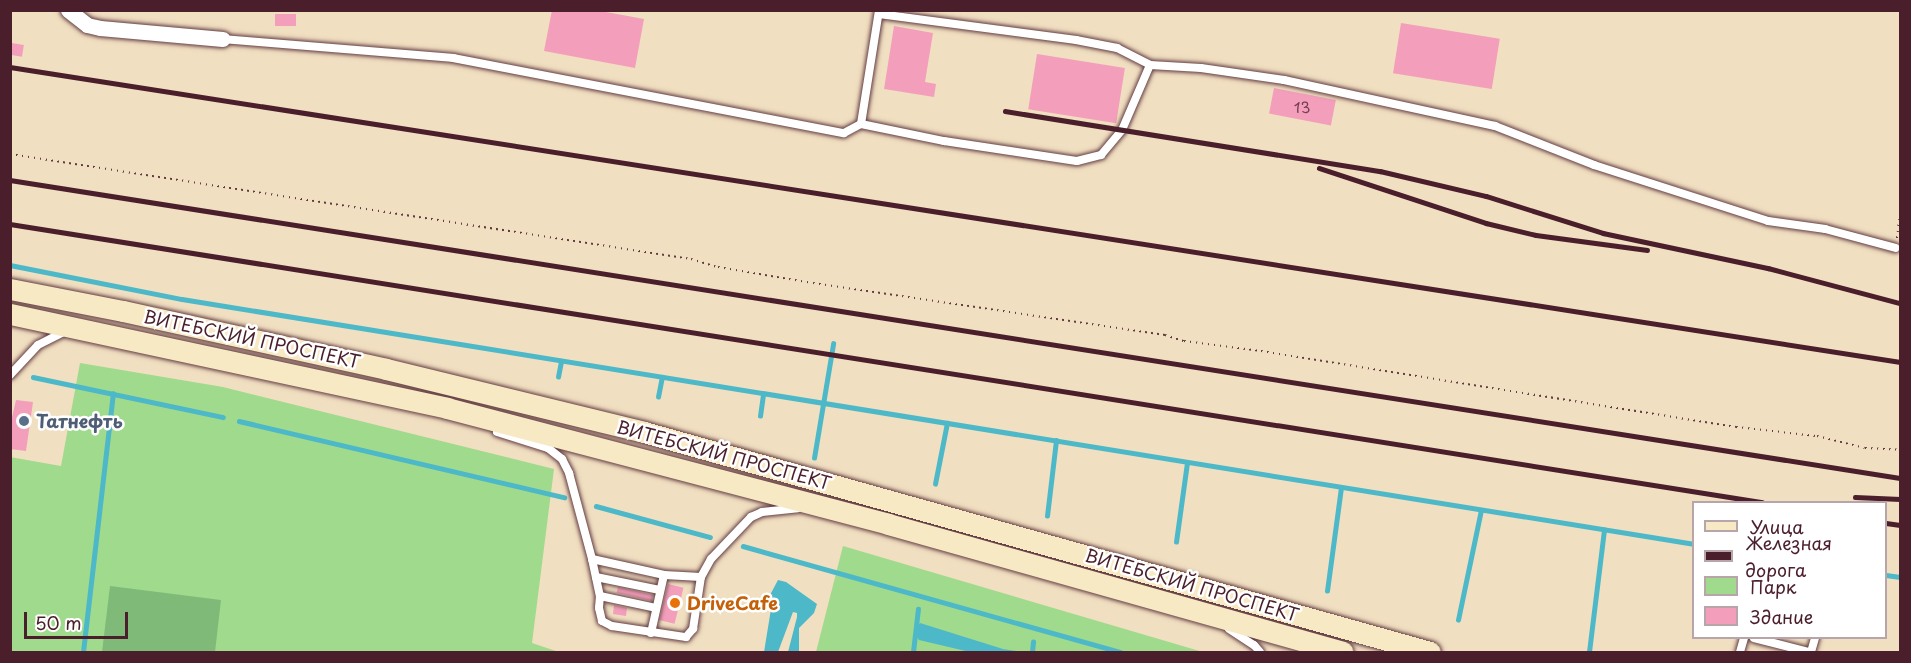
<!DOCTYPE html>
<meta charset="utf-8">
<style>
body{margin:0}
#map{position:relative;width:1911px;height:663px;overflow:hidden;background:#f1dfc1;font-family:"Playpen Sans",sans-serif}
div>[style]{position:absolute}
[style*='--x']{left:calc(var(--x)*1px);top:calc(var(--y)*1px);width:calc(var(--w)*1px);rotate:calc(var(--a)*1deg)}
.green>*{inset:0;background:#a0da8d}
.forest>*{inset:0;background:#80ba78}
.water>*{inset:0;background:#4cb8c8}
.stream>*{height:4.5px;margin:-2.25px;padding:0 2.25px;transform-origin:2.25px;border-radius:2.25px;background:#4cb8c8}
.building>*{inset:0;background:#f39fbb;transform-origin:0 0}
.path>*{height:2px;margin-top:-1px;transform-origin:0;background:repeating-linear-gradient(90deg,#633c42 0 1.5px,transparent 0 6px)}
.roads{filter:drop-shadow(0 0 2px #633c42) drop-shadow(0 0 2px #633c42)}
.lane>*{height:8px;margin:-4px;padding:0 4px;transform-origin:4px;border-radius:4px;background:#fff}
.street>*{height:15px;margin:-7.5px;padding:0 7.5px;transform-origin:7.5px;border-radius:7.5px;background:#fff}
.secondary>*{height:21px;margin:-10.5px;padding:0 10.5px;transform-origin:10.5px;border-radius:10.5px;background:#f7e9c3}
.rail>*{height:4.5px;margin:-2.25px;padding:0 2.25px;transform-origin:2.25px;border-radius:2.25px;background:#4a1f2b}
.dots>*{width:16px;height:16px;translate:-50% -50%;box-sizing:border-box;border:3px solid #fff;border-radius:50%}
span{translate:-50% -50%;white-space:nowrap;text-align:center;line-height:1.15;-webkit-text-stroke:5px #fff;paint-order:stroke}
.number-label{font-size:15px;color:#743f4f}
.number-label span{-webkit-text-stroke-width:0}
.street-label{font-size:18px;color:#4a1f2b}
.service-label{font-size:18px;color:#4e5e75;font-weight:700}
.left{translate:0 -50%;text-align:left}
.food-label{font-size:18px;color:#c56008;font-weight:700}
.frame{position:absolute;inset:0;border:12px solid #4a1f2b;pointer-events:none}
.legend{position:absolute;left:1692px;top:501px;width:195px;height:138px;box-sizing:border-box;background:#fff;border:2px solid #b7a5aa;margin:0;padding:8px 10px;list-style:none;font-size:18px;color:#4a1f2b}
.legend li{display:flex;align-items:center;gap:12px;height:30px}
.legend b{width:30px;border:2px solid #b7a5aa}
.scale{position:absolute;left:24px;top:612px;width:104px;height:27px;box-sizing:border-box;border:3px solid #4a1f2b;border-top:0;padding-left:8px;font-size:18px;line-height:21px;white-space:nowrap;color:#4a1f2b;-webkit-text-stroke:4px #fff;paint-order:stroke}
</style>
<div id="map">
<div class="green">
<div style="clip-path:polygon(80px 363px,223px 387px,554px 469px,532px 643px,559px 652px,11px 652px,10px 457px,61px 466px)"></div>
<div style="clip-path:polygon(843px 546px,1203px 652px,816px 652px)"></div>
</div>
<div class="forest">
<div style="clip-path:polygon(110px 586px,221px 600px,215px 652px,102px 652px)"></div>
</div>
<div class="water">
<div style="clip-path:polygon(778px 580px,786px 582px,817px 604px,814px 613px,799px 628px,799px 652px,788px 652px,797px 617px,797px 613px,793px 612px,778px 652px,764px 652px,771px 609px,770px 595px)"></div>
<div style="clip-path:polygon(920px 623px,1003px 649px,1024px 652px,970px 652px,919px 640px,914px 632px)"></div>
</div>
<div class="stream">
<div style="--x:10;--y:265;--w:175;--a:11.2"></div>
<div style="--x:182;--y:299;--w:1532;--a:9.2"></div>
<div style="--x:33;--y:377;--w:194;--a:11.9"></div>
<div style="--x:558;--y:377;--w:16;--a:-79"></div>
<div style="--x:658;--y:397;--w:20;--a:-79"></div>
<div style="--x:760;--y:416;--w:22;--a:-82"></div>
<div style="--x:239;--y:421;--w:334;--a:13.2"></div>
<div style="--x:814;--y:458;--w:116;--a:-80.5"></div>
<div style="--x:935;--y:484;--w:62;--a:-78.9"></div>
<div style="--x:596;--y:506;--w:118;--a:15.2"></div>
<div style="--x:1047;--y:516;--w:76;--a:-83.2"></div>
<div style="--x:1176;--y:542;--w:80;--a:-82.1"></div>
<div style="--x:743;--y:546;--w:392;--a:15.7"></div>
<div style="--x:1886;--y:575;--w:14;--a:8"></div>
<div style="--x:1327;--y:591;--w:104;--a:-82.3"></div>
<div style="--x:1458;--y:620;--w:112;--a:-78.2"></div>
<div style="--x:83;--y:652;--w:260;--a:-83.4"></div>
<div style="--x:913;--y:652;--w:43;--a:-83.4"></div>
<div style="--x:1032;--y:652;--w:10;--a:-84"></div>
<div style="--x:1589;--y:652;--w:123;--a:-83"></div>
</div>
<div class="building">
<div style="clip-path:polygon(552px 10px,595px 10px,644px 19px,635px 68px,544px 51px)"></div>
<div style="left:275px;top:14px;width:21px;height:12px"></div>
<div style="left:1401px;top:23px;width:100px;height:51px;rotate:9deg"></div>
<div style="clip-path:polygon(894px 26px,933px 33px,925px 82px,936px 84px,934px 97px,884px 89px)"></div>
<div style="left:12px;top:43px;width:12px;height:12px;rotate:9deg"></div>
<div style="left:1037px;top:54px;width:89px;height:56px;rotate:9deg"></div>
<div style="left:1274px;top:88px;width:63px;height:26px;rotate:11deg"></div>
<div style="clip-path:polygon(16px 400px,33px 402px,26px 451px,10px 449px,10px 426px)"></div>
<div style="left:668px;top:584px;width:16px;height:37px;rotate:14deg"></div>
<div style="left:618px;top:587px;width:36px;height:6px;rotate:13deg"></div>
<div style="clip-path:polygon(614px 605px,627px 608px,626px 616px,613px 614px)"></div>
</div>
<div class="path">
<div style="--x:10;--y:154;--w:689;--a:8.77"></div>
<div style="--x:691;--y:259;--w:28;--a:17"></div>
<div style="--x:718;--y:267;--w:96;--a:9.6"></div>
<div style="--x:813;--y:283;--w:356;--a:8.4"></div>
<div style="--x:1165;--y:335;--w:20;--a:18"></div>
<div style="--x:1184;--y:341;--w:78;--a:7.4"></div>
<div style="--x:1261;--y:351;--w:481;--a:9.1"></div>
<div style="--x:1736;--y:427;--w:81;--a:6.3"></div>
<div style="--x:1817;--y:436;--w:49;--a:14"></div>
<div style="--x:1865;--y:448;--w:35;--a:3"></div>
<div style="--x:1897;--y:238;--w:24;--a:-83"></div>
</div>
<div class="roads">
<div class="lane">
<div style="--x:879;--y:14;--w:199;--a:7.5"></div>
<div style="--x:1076;--y:40;--w:42;--a:11"></div>
<div style="--x:1117;--y:48;--w:37;--a:27"></div>
<div style="--x:223;--y:39;--w:231;--a:4.7"></div>
<div style="--x:453;--y:58;--w:398;--a:10.9"></div>
<div style="--x:844;--y:133;--w:19;--a:-28"></div>
<div style="--x:861;--y:124;--w:115;--a:-81"></div>
<div style="--x:861;--y:124;--w:85;--a:11.6"></div>
<div style="--x:944;--y:141;--w:134;--a:8.6"></div>
<div style="--x:1077;--y:161;--w:25;--a:-14"></div>
<div style="--x:1101;--y:155;--w:33;--a:-50"></div>
<div style="--x:1122;--y:130;--w:71;--a:-66.7"></div>
<div style="--x:1150;--y:65;--w:51;--a:3.4"></div>
<div style="--x:1201;--y:68;--w:84;--a:8.2"></div>
<div style="--x:1284;--y:80;--w:216;--a:12.3"></div>
<div style="--x:1495;--y:126;--w:106;--a:21.5"></div>
<div style="--x:1594;--y:165;--w:183;--a:17.8"></div>
<div style="--x:1768;--y:221;--w:58;--a:8"></div>
<div style="--x:1825;--y:229;--w:73;--a:15"></div>
<div style="--x:10;--y:375;--w:41;--a:-47"></div>
<div style="--x:38;--y:345;--w:29;--a:-27"></div>
<div style="--x:497;--y:432;--w:53;--a:17.4"></div>
<div style="--x:548;--y:448;--w:18;--a:38"></div>
<div style="--x:562;--y:459;--w:16;--a:63"></div>
<div style="--x:569;--y:473;--w:89;--a:75"></div>
<div style="--x:592;--y:559;--w:38;--a:78"></div>
<div style="--x:600;--y:596;--w:12;--a:95"></div>
<div style="--x:599;--y:608;--w:13;--a:77"></div>
<div style="--x:602;--y:621;--w:11;--a:27"></div>
<div style="--x:612;--y:626;--w:75;--a:8.5"></div>
<div style="--x:686;--y:637;--w:11;--a:-49"></div>
<div style="--x:693;--y:629;--w:53;--a:-81.3"></div>
<div style="--x:701;--y:577;--w:21;--a:-61"></div>
<div style="--x:711;--y:559;--w:58;--a:-46.4"></div>
<div style="--x:751;--y:517;--w:12;--a:-24"></div>
<div style="--x:762;--y:512;--w:36;--a:-6"></div>
<div style="--x:592;--y:559;--w:74;--a:12.5"></div>
<div style="--x:664;--y:575;--w:37;--a:3"></div>
<div style="--x:596;--y:577;--w:65;--a:11.5"></div>
<div style="--x:600;--y:596;--w:57;--a:12.1"></div>
<div style="--x:1229;--y:629;--w:30;--a:33"></div>
<div style="--x:1254;--y:645;--w:9;--a:49"></div>
<div style="--x:651;--y:633;--w:59;--a:-77.4"></div>
<div style="--x:1754;--y:638;--w:57;--a:14.3"></div>
<div style="--x:1740;--y:652;--w:15;--a:-74"></div>
<div style="--x:1811;--y:652;--w:15;--a:-74"></div>
</div>
<div class="street">
<div style="--x:68;--y:10;--w:24;--a:38"></div>
<div style="--x:87;--y:25;--w:13;--a:13"></div>
<div style="--x:100;--y:28;--w:123;--a:5.1"></div>
</div>
<div class="secondary">
<div style="--x:10;--y:289;--w:115;--a:11"></div>
<div style="--x:123;--y:311;--w:269;--a:12.4"></div>
<div style="--x:386;--y:369;--w:266;--a:13.7"></div>
<div style="--x:644;--y:432;--w:816;--a:15.64"></div>
<div style="--x:10;--y:314;--w:447;--a:12.1"></div>
<div style="--x:447;--y:408;--w:456;--a:14.7"></div>
<div style="--x:888;--y:524;--w:472;--a:15.7"></div>
</div>
</div>
<div class="rail">
<div style="--x:10;--y:67;--w:1913;--a:8.87"></div>
<div style="--x:1005;--y:111;--w:380;--a:9.1"></div>
<div style="--x:1380;--y:171;--w:109;--a:13.3"></div>
<div style="--x:1486;--y:196;--w:123;--a:17.5"></div>
<div style="--x:1603;--y:233;--w:169;--a:12"></div>
<div style="--x:1768;--y:268;--w:137;--a:14.9"></div>
<div style="--x:1319;--y:168;--w:176;--a:18.2"></div>
<div style="--x:1486;--y:223;--w:51;--a:13.5"></div>
<div style="--x:1536;--y:235;--w:112;--a:7.7"></div>
<div style="--x:10;--y:180;--w:1913;--a:8.96"></div>
<div style="--x:10;--y:224;--w:1774;--a:9.02"></div>
<div style="--x:1855;--y:497;--w:45;--a:2.5"></div>
<div style="--x:1886;--y:523;--w:14;--a:8"></div>
</div>
<div class="dots">
<div style="left:24px;top:421px;background:#5c6f8a"></div>
<div style="left:675px;top:603px;background:#e8710a"></div>
</div>
<div class="number-label">
<span style="left:1302px;top:107px">13</span>
</div>
<div class="street-label">
<span style="left:252px;top:339px;rotate:12deg">ВИТЕБСКИЙ ПРОСПЕКТ</span>
<span style="left:724px;top:455px;rotate:15deg">ВИТЕБСКИЙ ПРОСПЕКТ</span>
<span style="left:1192px;top:585px;rotate:16deg">ВИТЕБСКИЙ ПРОСПЕКТ</span>
</div>
<div class="service-label">
<span class="left" style="left:36px;top:421px">Татнефть</span>
</div>
<div class="food-label">
<span class="left" style="left:687px;top:603px">DriveCafe</span>
</div>
<div class="frame"></div>
<ul class="legend">
<li><b style="height:8px;background:#f7e9c3"></b>Улица</li>
<li><b style="height:8px;background:#4a1f2b"></b>Железная дорога</li>
<li><b style="height:16px;background:#a0da8d"></b>Парк</li>
<li><b style="height:16px;background:#f39fbb"></b>Здание</li>
</ul>
<div class="scale">50 m</div>
</div>
